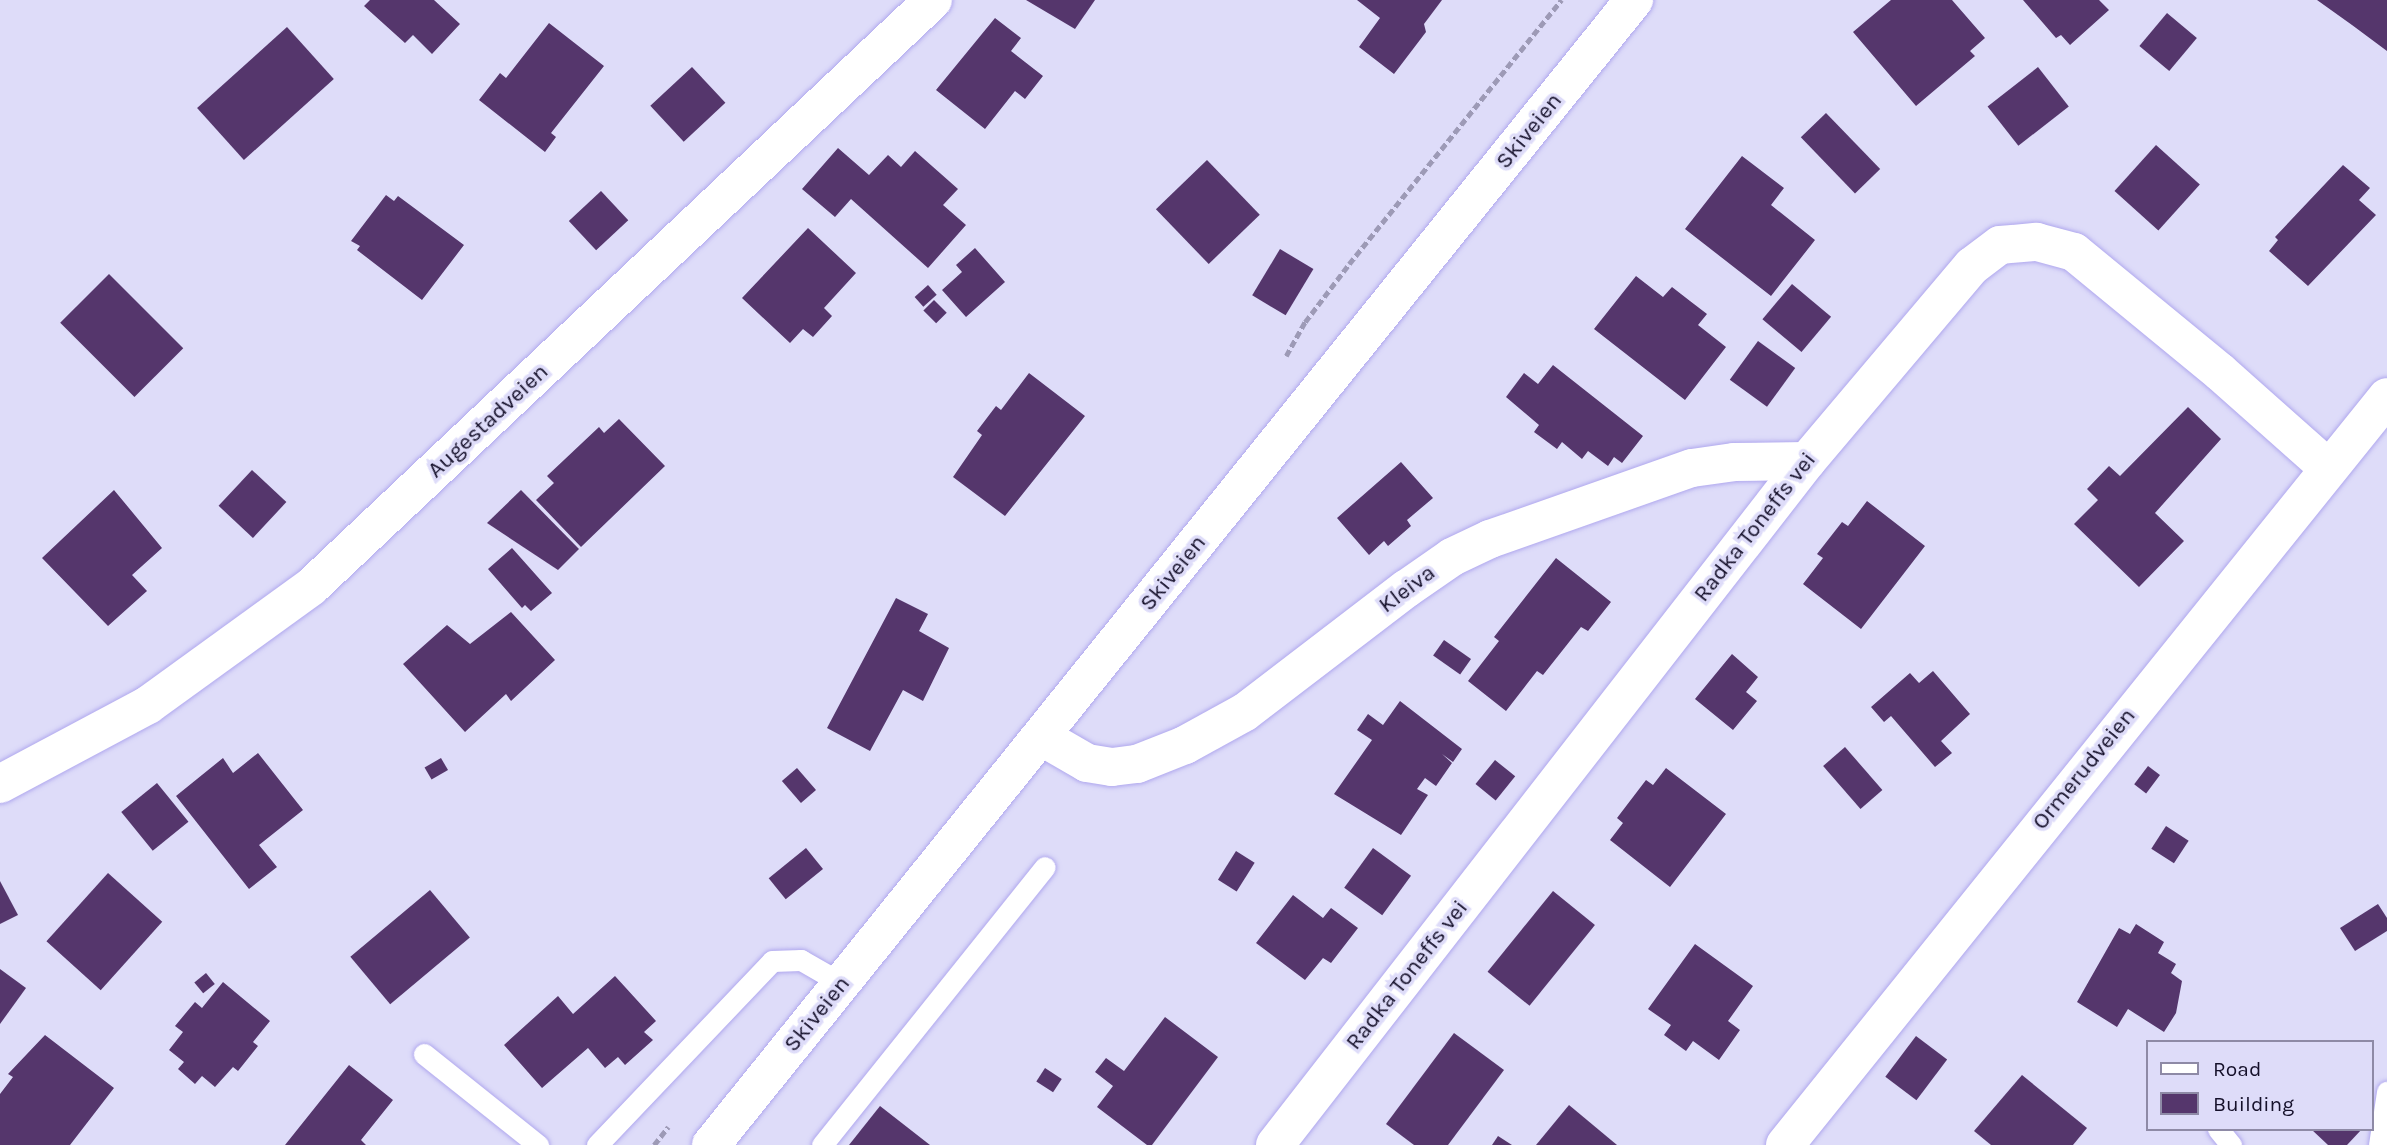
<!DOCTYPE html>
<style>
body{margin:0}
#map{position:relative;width:2387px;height:1145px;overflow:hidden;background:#dedcf9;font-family:Karla,sans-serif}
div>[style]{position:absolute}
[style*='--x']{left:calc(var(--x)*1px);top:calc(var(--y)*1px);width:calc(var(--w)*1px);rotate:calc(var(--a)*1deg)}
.building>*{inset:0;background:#55366c;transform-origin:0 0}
.path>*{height:4.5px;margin-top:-2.25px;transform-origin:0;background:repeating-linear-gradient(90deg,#9d9ab6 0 7px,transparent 0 10.5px)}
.roads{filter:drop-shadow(0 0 2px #b0a8ee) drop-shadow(0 0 2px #b0a8ee)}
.lane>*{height:21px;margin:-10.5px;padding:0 10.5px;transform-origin:10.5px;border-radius:10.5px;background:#fff}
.street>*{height:38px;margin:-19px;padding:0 19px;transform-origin:19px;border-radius:19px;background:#fff}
.secondary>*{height:38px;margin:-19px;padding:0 19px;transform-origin:19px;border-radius:19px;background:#fff}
span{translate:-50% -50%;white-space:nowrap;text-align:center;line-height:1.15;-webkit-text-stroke:7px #dedcf9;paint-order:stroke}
.street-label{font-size:23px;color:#15102a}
.legend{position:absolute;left:2146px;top:1040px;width:228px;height:91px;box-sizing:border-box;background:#dedcf9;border:2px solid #8e8aa6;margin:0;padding:9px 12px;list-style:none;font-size:21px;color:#15102a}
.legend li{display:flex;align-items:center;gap:14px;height:35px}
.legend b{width:35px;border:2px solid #8e8aa6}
</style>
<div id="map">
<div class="building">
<div style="clip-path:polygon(370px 0,434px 0,460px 24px,432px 54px,413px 35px,405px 43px,364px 6px)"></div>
<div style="clip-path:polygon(1026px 0,1095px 0,1075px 29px)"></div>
<div style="clip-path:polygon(1357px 0,1442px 0,1424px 24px,1426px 32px,1394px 74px,1359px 47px,1380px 18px)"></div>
<div style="clip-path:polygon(1891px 0,1952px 0,1985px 38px,1970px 51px,1975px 56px,1916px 106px,1853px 32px)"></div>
<div style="clip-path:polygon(2023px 0,2099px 0,2109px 10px,2070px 45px,2061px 35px,2056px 38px)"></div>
<div style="clip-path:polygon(2317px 0,2387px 0,2387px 51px,2352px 25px)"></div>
<div style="left:2167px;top:13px;width:39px;height:43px;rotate:40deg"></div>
<div style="clip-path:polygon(995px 18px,1021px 38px,1011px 51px,1043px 76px,1025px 99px,1015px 91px,985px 129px,936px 90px)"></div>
<div style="clip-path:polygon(549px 23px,604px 66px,551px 133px,556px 137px,545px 152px,479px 100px,500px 73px,506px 78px)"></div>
<div style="left:287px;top:27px;width:70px;height:121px;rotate:48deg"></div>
<div style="left:692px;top:67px;width:49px;height:57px;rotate:47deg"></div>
<div style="left:2038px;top:67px;width:50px;height:64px;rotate:52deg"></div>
<div style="left:1826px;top:113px;width:78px;height:35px;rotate:46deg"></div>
<div style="left:2156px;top:145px;width:59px;height:62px;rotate:42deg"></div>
<div style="clip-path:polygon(838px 148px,869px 175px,888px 155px,901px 167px,915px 151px,958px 189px,943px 205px,966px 225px,928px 268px,851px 199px,835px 217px,802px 189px)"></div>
<div style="clip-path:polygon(1742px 156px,1784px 188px,1771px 205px,1815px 240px,1771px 296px,1685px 229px)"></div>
<div style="left:1207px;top:160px;width:76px;height:71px;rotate:46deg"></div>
<div style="clip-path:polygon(2343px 165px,2370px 188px,2359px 200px,2376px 215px,2308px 286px,2269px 251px,2278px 240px,2275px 237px)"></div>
<div style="left:601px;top:191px;width:40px;height:44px;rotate:47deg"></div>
<div style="clip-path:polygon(386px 195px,394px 201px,398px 196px,464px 245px,422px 300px,357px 250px,360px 246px,351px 241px)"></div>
<div style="clip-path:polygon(808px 228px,856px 273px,824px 308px,832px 316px,813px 337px,803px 329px,790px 343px,742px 298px)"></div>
<div style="clip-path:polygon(975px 248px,1005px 282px,966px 317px,942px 290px,962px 272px,956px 265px)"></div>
<div style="left:1280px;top:249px;width:39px;height:54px;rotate:31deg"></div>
<div style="left:109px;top:274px;width:105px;height:69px;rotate:45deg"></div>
<div style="clip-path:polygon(1636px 276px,1663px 297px,1672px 287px,1690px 301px,1707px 314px,1698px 325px,1726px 347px,1685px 400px,1594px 329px)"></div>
<div style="left:1792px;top:284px;width:51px;height:46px;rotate:40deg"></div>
<div style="left:928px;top:285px;width:13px;height:18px;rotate:48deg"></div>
<div style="left:934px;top:300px;width:18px;height:15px;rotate:45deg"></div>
<div style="left:1758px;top:341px;width:46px;height:48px;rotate:36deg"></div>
<div style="clip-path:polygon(1553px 365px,1643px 436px,1622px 463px,1614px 457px,1608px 466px,1588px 451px,1582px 459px,1562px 442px,1557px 449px,1534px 432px,1539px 425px,1506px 397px,1524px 373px,1538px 384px)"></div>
<div style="clip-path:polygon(1029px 373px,1085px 416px,1005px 516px,953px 477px,982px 435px,977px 431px,996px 406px,1001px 410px)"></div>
<div style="clip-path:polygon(2188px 407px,2221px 439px,2155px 513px,2184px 541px,2139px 587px,2074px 524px,2098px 500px,2087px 489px,2109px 466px,2120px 476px)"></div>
<div style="clip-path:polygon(619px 419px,665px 466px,581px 547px,536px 500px,554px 483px,547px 476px,599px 427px,604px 433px)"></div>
<div style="clip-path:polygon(1401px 462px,1433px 498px,1407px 520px,1411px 526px,1388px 546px,1384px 541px,1369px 555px,1337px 518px)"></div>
<div style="left:252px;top:470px;width:47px;height:49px;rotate:43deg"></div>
<div style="clip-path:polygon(114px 490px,162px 548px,132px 575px,147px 591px,108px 626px,42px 558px)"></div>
<div style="clip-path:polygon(521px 490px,579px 549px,558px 570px,487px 523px)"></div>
<div style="clip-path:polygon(1867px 501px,1925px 546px,1861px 629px,1803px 584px,1823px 558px,1817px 554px,1842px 522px,1848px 526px)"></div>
<div style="clip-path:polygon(512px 548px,552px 593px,531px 611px,525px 605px,522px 608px,488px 569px)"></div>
<div style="clip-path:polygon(1556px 558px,1611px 602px,1588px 631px,1581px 627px,1543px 675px,1537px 671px,1506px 711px,1468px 681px,1499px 641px,1494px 637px)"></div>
<div style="clip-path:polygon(896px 598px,928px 614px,919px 631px,949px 648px,923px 701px,903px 690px,870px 751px,827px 728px)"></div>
<div style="clip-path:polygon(511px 612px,555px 660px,511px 701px,506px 694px,465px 732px,403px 664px,447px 625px,470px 644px)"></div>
<div style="left:1444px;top:640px;width:33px;height:19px;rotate:35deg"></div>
<div style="clip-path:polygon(1732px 654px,1758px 677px,1746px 692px,1757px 701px,1733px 730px,1695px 699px)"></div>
<div style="clip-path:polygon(1933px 671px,1970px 714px,1941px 741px,1952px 753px,1935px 767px,1891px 716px,1884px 722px,1871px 707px,1910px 673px,1919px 683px)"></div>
<div style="clip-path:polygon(1400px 701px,1462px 749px,1453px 762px,1442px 754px,1452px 763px,1436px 786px,1425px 778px,1417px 789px,1428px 795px,1401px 835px,1334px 794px,1372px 740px,1357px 730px,1368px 714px,1383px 725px)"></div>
<div style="left:1845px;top:747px;width:57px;height:29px;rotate:49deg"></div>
<div style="clip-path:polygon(258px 753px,303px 810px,259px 845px,277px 867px,249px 889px,176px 796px,223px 758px,233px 773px)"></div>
<div style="left:441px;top:758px;width:14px;height:19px;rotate:60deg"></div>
<div style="left:1495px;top:760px;width:26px;height:31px;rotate:39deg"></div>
<div style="left:2148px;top:766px;width:15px;height:23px;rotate:37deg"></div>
<div style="left:797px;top:768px;width:29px;height:20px;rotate:49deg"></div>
<div style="clip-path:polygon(1666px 768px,1726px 814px,1670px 887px,1610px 840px,1623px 823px,1617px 818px,1646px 780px,1653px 785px)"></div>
<div style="left:157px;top:783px;width:50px;height:46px;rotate:51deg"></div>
<div style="left:2166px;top:826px;width:27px;height:27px;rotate:33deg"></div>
<div style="left:806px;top:848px;width:27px;height:48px;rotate:51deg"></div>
<div style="left:1373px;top:848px;width:47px;height:49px;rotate:36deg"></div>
<div style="left:1236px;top:851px;width:22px;height:34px;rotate:32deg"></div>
<div style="left:108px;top:873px;width:73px;height:92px;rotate:42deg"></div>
<div style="clip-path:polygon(0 881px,18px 915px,0 924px)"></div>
<div style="left:430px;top:890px;width:62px;height:104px;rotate:50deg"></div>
<div style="left:1553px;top:891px;width:54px;height:104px;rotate:39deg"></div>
<div style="clip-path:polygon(1293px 895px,1323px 918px,1331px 908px,1358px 928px,1331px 963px,1323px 958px,1305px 980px,1256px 943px)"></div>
<div style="clip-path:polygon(2378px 904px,2387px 918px,2387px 931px,2355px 951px,2340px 928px)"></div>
<div style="clip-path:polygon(2136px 924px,2164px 942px,2158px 953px,2176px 964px,2171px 973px,2182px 981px,2176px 1013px,2164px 1032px,2128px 1009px,2117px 1027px,2077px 1002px,2119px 928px,2130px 934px)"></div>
<div style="clip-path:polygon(1695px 944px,1753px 986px,1728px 1021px,1740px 1030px,1719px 1060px,1693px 1041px,1686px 1051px,1664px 1035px,1671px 1025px,1648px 1009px)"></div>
<div style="clip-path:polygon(0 969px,26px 988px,0 1024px)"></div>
<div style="left:206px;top:973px;width:14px;height:15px;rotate:51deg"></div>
<div style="clip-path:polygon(615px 976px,656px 1021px,644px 1032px,653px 1040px,625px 1065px,618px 1057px,605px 1068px,588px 1048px,542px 1088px,504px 1045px,558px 996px,573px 1014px)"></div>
<div style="clip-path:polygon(223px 982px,270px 1021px,253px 1042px,258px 1046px,238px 1071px,233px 1067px,215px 1087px,202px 1076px,195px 1084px,178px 1069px,184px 1062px,169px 1050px,183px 1032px,175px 1026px,195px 1002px,202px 1008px)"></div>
<div style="clip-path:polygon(1165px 1017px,1218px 1057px,1152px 1145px,1147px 1145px,1097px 1107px,1113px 1086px,1095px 1072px,1106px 1058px,1124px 1071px)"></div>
<div style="clip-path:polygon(1454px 1033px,1504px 1070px,1448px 1145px,1414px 1145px,1386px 1124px)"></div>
<div style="clip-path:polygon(45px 1035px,114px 1088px,70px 1145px,0 1145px,0 1094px,13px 1077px,8px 1074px)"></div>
<div style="left:1916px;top:1036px;width:39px;height:51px;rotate:37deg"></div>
<div style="clip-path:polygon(349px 1065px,393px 1100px,361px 1140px,366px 1145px,285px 1145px)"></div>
<div style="left:1045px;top:1068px;width:20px;height:16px;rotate:33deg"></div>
<div style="clip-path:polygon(2022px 1075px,2087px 1128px,2073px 1145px,1991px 1145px,1974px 1131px)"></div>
<div style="clip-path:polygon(1569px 1105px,1617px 1145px,1536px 1145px)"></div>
<div style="clip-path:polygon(880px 1106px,930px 1145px,849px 1145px)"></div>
<div style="clip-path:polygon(2311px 1129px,2362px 1129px,2347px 1145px,2328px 1145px)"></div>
<div style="clip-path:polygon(1498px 1136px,1512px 1145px,1492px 1145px)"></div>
</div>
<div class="path">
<div style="--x:1286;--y:356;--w:39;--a:-61"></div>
<div style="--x:1305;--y:322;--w:73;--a:-52.8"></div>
<div style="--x:1349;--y:264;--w:339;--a:-51.2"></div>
<div style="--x:654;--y:1145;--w:23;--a:-52"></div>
</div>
<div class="roads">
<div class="lane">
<div style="--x:424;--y:1054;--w:146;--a:38.6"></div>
<div style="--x:2218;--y:1129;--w:21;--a:51"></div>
<div style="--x:597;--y:1145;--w:254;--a:-46.4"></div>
<div style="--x:772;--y:961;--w:29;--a:-2"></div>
<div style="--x:801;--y:960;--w:46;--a:29.9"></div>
<div style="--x:822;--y:1145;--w:356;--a:-51.3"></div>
<div style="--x:2379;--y:1145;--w:54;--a:-81.4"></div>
</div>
<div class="street">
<div style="--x:1042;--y:737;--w:52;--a:30"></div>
<div style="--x:1087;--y:763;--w:25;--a:9"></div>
<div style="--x:1112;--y:767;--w:25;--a:-7"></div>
<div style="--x:1137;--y:764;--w:52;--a:-21.6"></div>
<div style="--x:1185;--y:745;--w:68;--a:-28.8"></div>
<div style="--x:1245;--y:712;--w:203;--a:-37.4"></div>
<div style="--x:1406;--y:589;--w:56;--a:-34.8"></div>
<div style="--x:1452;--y:557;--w:42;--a:-25.3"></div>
<div style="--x:1490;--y:539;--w:214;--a:-19.4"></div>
<div style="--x:1692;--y:468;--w:42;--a:-8.1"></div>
<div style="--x:1734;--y:462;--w:73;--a:-0.8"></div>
<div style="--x:0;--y:784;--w:168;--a:-28.1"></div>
<div style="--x:148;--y:705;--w:201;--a:-35.9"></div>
<div style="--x:311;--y:587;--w:855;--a:-43.34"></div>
<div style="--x:1275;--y:1145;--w:867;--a:-52.13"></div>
<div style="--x:1807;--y:461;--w:255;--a:-49.8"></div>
<div style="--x:1972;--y:266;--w:35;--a:-37"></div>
<div style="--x:2000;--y:245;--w:37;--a:-5"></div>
<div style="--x:2037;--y:242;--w:38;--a:15"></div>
<div style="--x:2074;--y:252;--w:189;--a:39.4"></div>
<div style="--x:2220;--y:372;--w:143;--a:41.6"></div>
<div style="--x:1785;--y:1145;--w:960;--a:-51.17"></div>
</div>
<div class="secondary">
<div style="--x:711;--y:1145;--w:1471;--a:-51.13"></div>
</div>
</div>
<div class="street-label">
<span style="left:1529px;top:131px;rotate:-51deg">Skiveien</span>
<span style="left:488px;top:421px;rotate:-43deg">Augestadveien</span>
<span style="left:1755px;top:527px;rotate:-52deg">Radka Toneffs vei</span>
<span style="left:1173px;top:573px;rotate:-51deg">Skiveien</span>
<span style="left:1407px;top:589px;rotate:-37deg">Kleiva</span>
<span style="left:2084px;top:769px;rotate:-51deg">Ormerudveien</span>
<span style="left:1407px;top:975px;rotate:-52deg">Radka Toneffs vei</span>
<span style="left:817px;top:1014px;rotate:-51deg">Skiveien</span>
</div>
<ul class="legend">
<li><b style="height:9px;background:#fff"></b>Road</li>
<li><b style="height:19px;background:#55366c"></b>Building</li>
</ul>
</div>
